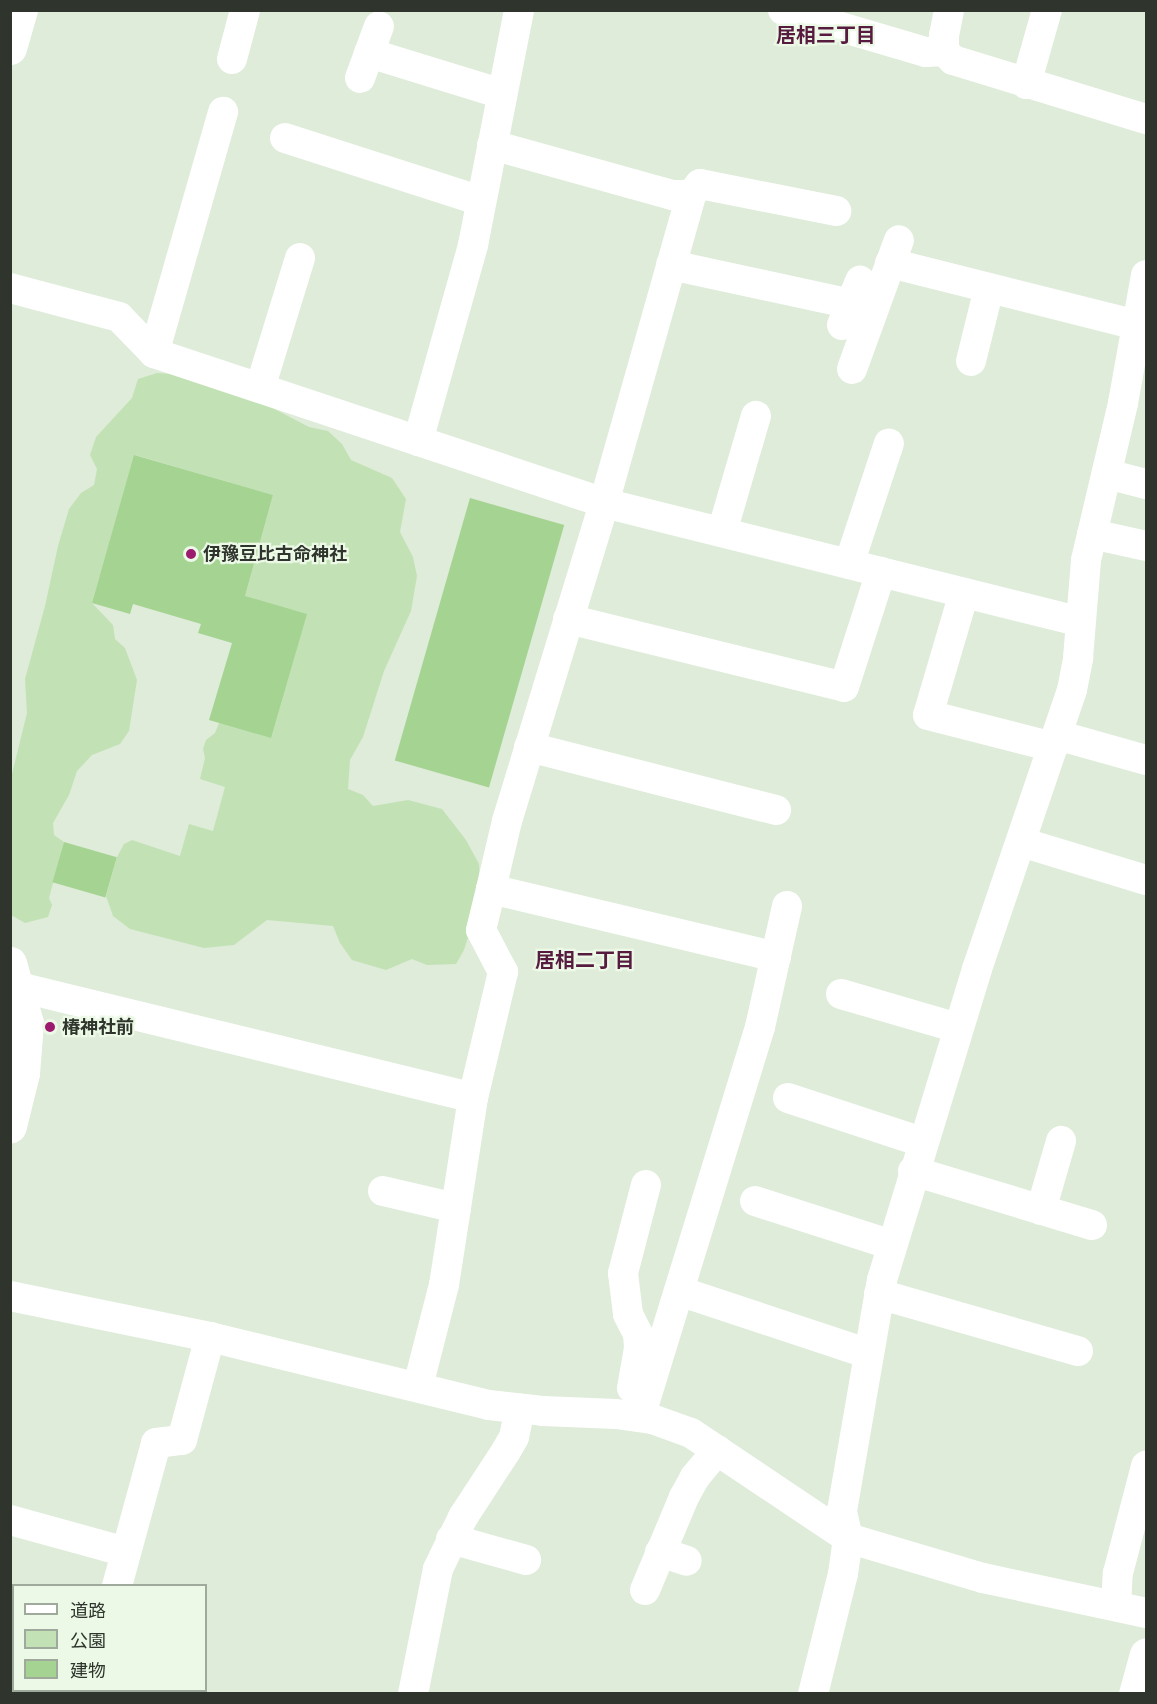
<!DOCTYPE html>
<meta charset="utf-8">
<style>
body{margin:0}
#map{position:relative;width:1157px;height:1704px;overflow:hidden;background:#deecd9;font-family:Raleway,"Noto Sans JP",sans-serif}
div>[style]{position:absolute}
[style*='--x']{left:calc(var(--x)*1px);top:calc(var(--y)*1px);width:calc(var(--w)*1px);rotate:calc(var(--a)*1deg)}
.green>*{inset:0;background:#c2e2b5}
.building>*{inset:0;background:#a5d392;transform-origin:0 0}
.minor>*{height:30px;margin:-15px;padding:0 15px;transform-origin:15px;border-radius:15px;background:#fff}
.tertiary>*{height:33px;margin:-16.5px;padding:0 16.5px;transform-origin:16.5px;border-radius:16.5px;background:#fff}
.secondary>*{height:33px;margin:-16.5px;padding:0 16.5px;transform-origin:16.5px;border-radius:16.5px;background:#fff}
.dots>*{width:16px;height:16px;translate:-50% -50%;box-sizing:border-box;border:3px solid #ebf9e6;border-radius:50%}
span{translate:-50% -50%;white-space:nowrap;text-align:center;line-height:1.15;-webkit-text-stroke:4.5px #ebf9e6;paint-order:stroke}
.poi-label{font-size:18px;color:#2f342d;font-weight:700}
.left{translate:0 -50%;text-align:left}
.neighbourhood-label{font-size:20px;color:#581b40;font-weight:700}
.frame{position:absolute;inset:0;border:12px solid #2f342d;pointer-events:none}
.legend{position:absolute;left:12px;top:1584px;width:195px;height:108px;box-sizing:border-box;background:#ebf9e6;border:2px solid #a0aa9c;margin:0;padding:8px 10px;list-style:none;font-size:18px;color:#2f342d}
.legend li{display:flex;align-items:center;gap:12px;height:30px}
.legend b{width:30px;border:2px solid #a0aa9c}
</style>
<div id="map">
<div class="green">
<div style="clip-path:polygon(157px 373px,174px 374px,263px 403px,309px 427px,328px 431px,342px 444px,351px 460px,392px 478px,406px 499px,400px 532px,413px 557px,417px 576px,411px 611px,384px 671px,363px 737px,350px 760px,348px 789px,363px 795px,373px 806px,408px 800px,442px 809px,466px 840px,479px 864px,481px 896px,464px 950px,456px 964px,427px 965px,412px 959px,386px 970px,352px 960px,340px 943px,333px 926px,267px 920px,234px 945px,204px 948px,130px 929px,113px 916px,106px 896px,117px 857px,124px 844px,132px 840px,180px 856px,189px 824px,213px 831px,225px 787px,200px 779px,205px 758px,203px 749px,206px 740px,215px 733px,219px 723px,245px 596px,273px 495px,135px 455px,92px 603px,113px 625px,115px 639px,125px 648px,137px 680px,129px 731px,120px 744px,92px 755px,77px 771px,69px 795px,53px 823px,54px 835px,64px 842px,49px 898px,52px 905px,48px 917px,25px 923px,11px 915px,10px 782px,27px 713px,25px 679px,45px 606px,58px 546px,69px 509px,81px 493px,94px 485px,97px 469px,90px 455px,96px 437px,132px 398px,138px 379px)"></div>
</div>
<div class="building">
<div style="clip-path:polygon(134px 455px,273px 495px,245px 596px,307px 614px,271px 738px,209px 720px,232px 643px,198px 633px,201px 624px,133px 604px,130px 614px,92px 603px)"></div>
<div style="left:470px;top:498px;width:98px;height:273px;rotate:16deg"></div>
<div style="left:64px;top:842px;width:55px;height:42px;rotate:16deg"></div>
</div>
<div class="minor">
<div style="--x:783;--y:10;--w:149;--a:16.4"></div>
<div style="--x:926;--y:52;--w:18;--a:-3"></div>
<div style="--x:949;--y:10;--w:25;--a:101"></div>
<div style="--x:944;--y:35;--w:16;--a:90"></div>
<div style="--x:944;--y:51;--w:13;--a:45"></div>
<div style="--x:953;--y:60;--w:202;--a:17"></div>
<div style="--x:369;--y:53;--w:139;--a:17.1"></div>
<div style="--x:232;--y:59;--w:51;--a:-75.1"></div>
<div style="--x:360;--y:78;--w:55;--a:-69.9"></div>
<div style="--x:1026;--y:84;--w:77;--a:-74.2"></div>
<div style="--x:285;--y:138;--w:206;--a:17.8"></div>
<div style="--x:492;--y:145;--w:187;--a:15.5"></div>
<div style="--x:672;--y:195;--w:19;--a:0"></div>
<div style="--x:691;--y:195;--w:14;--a:-51"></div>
<div style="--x:700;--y:184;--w:139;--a:11.2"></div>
<div style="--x:890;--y:263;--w:255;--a:14.1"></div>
<div style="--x:671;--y:265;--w:184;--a:12.2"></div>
<div style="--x:10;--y:288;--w:113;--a:14.9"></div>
<div style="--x:119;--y:317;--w:50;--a:45.8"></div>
<div style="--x:154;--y:353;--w:474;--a:18.4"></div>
<div style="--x:604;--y:503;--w:489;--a:14"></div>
<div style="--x:842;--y:325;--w:48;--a:-67.8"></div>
<div style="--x:154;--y:353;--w:251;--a:-74"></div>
<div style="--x:971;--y:361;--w:75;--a:-76.1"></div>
<div style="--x:852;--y:369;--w:137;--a:-70"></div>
<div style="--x:260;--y:388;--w:136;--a:-72.9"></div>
<div style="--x:418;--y:441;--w:204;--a:-74.3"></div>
<div style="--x:473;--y:245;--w:239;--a:-78.9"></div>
<div style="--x:1107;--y:474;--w:40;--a:14.4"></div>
<div style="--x:722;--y:532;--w:121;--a:-73.7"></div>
<div style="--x:1092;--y:534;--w:55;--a:12.5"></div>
<div style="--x:849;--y:564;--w:127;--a:-71.7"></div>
<div style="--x:964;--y:593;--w:127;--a:106.4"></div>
<div style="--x:928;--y:715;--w:129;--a:14.4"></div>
<div style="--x:568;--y:619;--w:284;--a:13.8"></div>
<div style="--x:844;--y:687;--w:121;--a:-72.2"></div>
<div style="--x:1057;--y:735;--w:92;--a:15.7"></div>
<div style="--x:529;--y:747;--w:255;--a:14.3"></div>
<div style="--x:1021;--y:842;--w:131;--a:16.9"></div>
<div style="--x:491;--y:889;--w:293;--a:13.4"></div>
<div style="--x:19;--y:987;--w:467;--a:13.7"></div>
<div style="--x:841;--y:994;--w:122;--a:16.2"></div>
<div style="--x:788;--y:1098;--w:141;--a:18.2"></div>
<div style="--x:913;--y:1171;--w:187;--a:16.8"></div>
<div style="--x:383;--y:1191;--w:75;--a:13.1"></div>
<div style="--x:755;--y:1201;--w:144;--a:17.8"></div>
<div style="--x:1041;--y:1210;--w:72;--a:-73.8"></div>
<div style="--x:679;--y:1291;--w:198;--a:18.3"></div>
<div style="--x:879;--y:1294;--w:207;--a:16"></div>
<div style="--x:10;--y:1296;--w:204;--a:11.6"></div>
<div style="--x:210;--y:1337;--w:287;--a:13.7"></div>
<div style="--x:489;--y:1405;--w:54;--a:6.3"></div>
<div style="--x:543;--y:1411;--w:73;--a:2.4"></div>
<div style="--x:616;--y:1414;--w:36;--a:8"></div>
<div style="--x:652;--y:1419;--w:41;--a:19.7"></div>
<div style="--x:691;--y:1433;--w:189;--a:33.8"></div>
<div style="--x:848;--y:1538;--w:141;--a:16.5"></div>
<div style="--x:983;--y:1578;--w:167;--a:12.1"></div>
<div style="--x:418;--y:1386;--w:104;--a:-75.6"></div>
<div style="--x:444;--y:1285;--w:189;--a:-81.2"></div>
<div style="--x:473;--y:1098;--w:130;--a:-76.6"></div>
<div style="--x:503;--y:972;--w:47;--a:-117.6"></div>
<div style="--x:481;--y:930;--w:42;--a:-76.3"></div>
<div style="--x:491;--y:889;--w:70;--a:-76.8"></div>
<div style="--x:507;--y:821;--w:332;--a:-73"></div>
<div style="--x:604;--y:503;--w:320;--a:-74.2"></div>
<div style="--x:632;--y:1388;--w:41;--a:-80.1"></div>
<div style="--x:639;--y:1348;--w:14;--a:-94"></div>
<div style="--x:638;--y:1334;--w:22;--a:-117"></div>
<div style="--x:628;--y:1314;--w:41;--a:-97"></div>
<div style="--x:623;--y:1273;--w:91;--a:-75.4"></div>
<div style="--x:640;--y:1417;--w:408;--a:-72.9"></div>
<div style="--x:760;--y:1027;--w:124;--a:-77.4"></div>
<div style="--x:10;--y:1520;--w:120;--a:15.4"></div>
<div style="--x:451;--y:1539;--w:78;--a:15.6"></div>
<div style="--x:660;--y:1552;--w:28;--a:18"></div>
<div style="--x:117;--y:1586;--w:148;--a:-74.7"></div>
<div style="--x:156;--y:1443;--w:26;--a:-7"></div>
<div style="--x:182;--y:1440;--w:107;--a:-74.8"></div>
<div style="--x:645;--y:1590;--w:101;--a:-67.2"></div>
<div style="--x:684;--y:1497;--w:23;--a:-61"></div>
<div style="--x:695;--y:1477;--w:35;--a:-50"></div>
<div style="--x:1116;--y:1606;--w:33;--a:-87"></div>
<div style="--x:1118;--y:1573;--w:111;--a:-75.3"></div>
<div style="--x:10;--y:1619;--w:4;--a:14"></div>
<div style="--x:87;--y:1694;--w:4;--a:-76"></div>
<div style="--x:413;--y:1694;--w:127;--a:-78.7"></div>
<div style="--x:438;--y:1569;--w:58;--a:-64.3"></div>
<div style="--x:463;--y:1517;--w:79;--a:-56.9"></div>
<div style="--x:506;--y:1451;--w:16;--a:-60"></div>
<div style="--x:514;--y:1437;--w:29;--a:-78"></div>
<div style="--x:813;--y:1694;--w:124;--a:-76"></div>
<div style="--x:843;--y:1574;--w:36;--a:-82"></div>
<div style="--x:848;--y:1538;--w:28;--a:-103"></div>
<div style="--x:842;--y:1511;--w:234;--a:-80.2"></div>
<div style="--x:882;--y:1280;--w:325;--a:-73"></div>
<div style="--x:977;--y:969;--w:295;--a:-71.2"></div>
<div style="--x:1072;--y:690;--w:33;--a:-79"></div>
<div style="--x:1078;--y:658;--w:98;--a:-85.3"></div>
<div style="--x:1086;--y:560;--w:161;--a:-76.7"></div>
<div style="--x:1123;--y:403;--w:130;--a:-79.8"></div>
</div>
<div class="tertiary">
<div style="--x:1135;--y:1694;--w:41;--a:-74.6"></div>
</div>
<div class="secondary">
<div style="--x:10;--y:48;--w:40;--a:-74"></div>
<div style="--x:10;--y:963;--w:62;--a:74.2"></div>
<div style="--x:27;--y:1023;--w:50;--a:94.6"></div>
<div style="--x:23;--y:1073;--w:55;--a:103.8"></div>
</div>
<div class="dots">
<div style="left:191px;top:554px;background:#9c1b6f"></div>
<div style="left:50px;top:1027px;background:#9c1b6f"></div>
</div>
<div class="poi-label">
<span class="left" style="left:203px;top:554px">伊豫豆比古命神社</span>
<span class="left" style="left:62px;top:1027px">椿神社前</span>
</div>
<div class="neighbourhood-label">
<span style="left:826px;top:35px">居相三丁目</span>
<span style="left:585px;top:960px">居相二丁目</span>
</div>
<div class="frame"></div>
<ul class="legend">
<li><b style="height:8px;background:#fff"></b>道路</li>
<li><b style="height:16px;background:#c2e2b5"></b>公園</li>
<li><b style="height:16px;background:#a5d392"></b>建物</li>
</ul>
</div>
